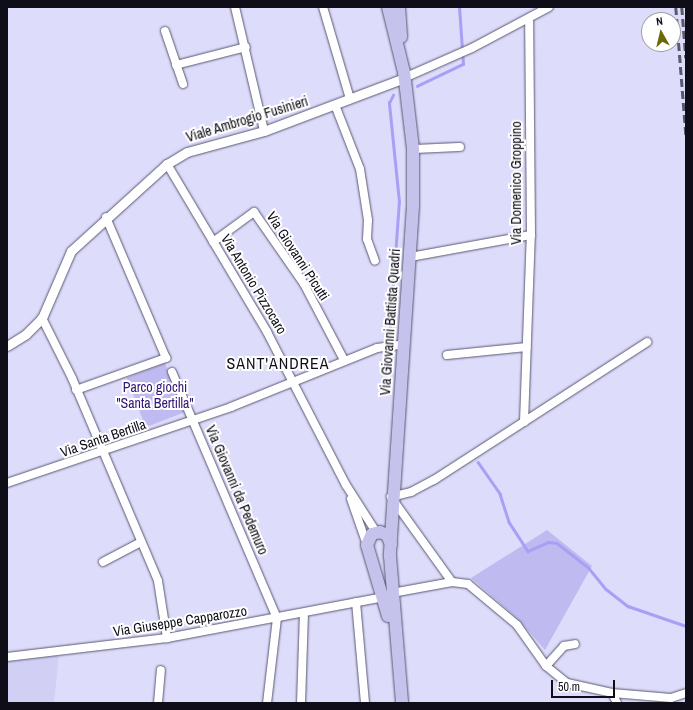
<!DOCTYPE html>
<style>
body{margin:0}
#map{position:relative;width:693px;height:710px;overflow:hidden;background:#dddcfb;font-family:"Archivo Narrow",sans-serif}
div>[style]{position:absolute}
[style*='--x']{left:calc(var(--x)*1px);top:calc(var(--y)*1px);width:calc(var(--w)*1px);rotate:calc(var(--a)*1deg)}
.built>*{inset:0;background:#d1cff4}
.green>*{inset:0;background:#bfbbf0;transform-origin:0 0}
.stream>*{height:2.5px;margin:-1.25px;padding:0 1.25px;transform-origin:1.25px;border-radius:1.25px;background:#a9a0f6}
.roads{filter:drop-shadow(0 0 1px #595771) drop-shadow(0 0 1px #595771)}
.minor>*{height:8px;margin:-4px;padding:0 4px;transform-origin:4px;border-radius:4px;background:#fff}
.tertiary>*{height:9px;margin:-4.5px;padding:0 4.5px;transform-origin:4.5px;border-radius:4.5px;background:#fff}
.primary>*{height:12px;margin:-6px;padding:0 6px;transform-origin:6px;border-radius:6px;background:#c5c2eb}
.rail>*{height:2.5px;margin-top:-1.25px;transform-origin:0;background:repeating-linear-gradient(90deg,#5a596b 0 8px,transparent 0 12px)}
span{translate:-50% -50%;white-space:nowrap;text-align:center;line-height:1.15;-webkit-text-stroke:4px #fff;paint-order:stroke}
.street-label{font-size:14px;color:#0f0e18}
.park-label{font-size:14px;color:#321477}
.quarter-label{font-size:16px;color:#0f0e18;letter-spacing:1px}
.frame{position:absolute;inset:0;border:8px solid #0f0e18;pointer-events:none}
.north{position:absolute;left:641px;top:12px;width:40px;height:40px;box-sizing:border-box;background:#fff;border:1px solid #9f9fa3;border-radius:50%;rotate:352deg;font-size:11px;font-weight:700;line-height:16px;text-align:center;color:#0f0e18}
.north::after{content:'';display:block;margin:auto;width:14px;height:18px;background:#6c6904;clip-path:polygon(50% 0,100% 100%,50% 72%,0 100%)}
.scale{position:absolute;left:551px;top:680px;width:64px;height:18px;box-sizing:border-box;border:2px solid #0f0e18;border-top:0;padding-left:5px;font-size:12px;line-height:14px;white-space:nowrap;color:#0f0e18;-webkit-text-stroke:3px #fff;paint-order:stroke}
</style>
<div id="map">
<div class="built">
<div style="clip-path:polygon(59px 655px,54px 703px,7px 703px,7px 662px)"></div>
</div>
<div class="green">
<div style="left:165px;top:363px;width:53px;height:41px;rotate:69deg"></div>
<div style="clip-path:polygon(547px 530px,592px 566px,545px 650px,518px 619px,471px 578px)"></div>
</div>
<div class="stream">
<div style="--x:417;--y:86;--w:51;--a:-25.6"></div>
<div style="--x:463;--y:64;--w:57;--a:-94"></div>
<div style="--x:389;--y:340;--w:138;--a:-85.9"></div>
<div style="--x:399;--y:202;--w:100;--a:-95.8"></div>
<div style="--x:389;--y:103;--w:9;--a:-63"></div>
<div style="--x:478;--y:462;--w:39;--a:55"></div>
<div style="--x:500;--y:494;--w:29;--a:72"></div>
<div style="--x:509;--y:522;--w:35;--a:57"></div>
<div style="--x:528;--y:551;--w:22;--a:-24"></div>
<div style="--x:548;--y:542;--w:9;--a:6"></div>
<div style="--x:557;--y:543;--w:39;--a:38"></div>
<div style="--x:588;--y:567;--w:28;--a:51"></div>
<div style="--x:606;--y:589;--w:28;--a:38"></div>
<div style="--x:628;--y:606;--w:61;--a:19"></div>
</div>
<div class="roads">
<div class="minor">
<div style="--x:235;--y:7;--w:127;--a:76.8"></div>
<div style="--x:323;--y:7;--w:96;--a:73.6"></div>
<div style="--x:165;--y:31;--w:56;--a:71.2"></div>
<div style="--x:176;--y:65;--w:72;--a:-14.4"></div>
<div style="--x:404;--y:78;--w:74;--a:-23.8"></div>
<div style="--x:472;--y:48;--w:87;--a:-28"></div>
<div style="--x:335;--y:105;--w:69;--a:68.7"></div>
<div style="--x:360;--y:169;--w:52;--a:81.1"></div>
<div style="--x:368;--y:220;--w:19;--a:93"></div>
<div style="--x:367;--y:239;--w:23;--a:70"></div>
<div style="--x:413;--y:149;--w:47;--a:-2.4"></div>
<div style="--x:167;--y:164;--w:196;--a:59.2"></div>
<div style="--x:267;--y:332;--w:172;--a:62.7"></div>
<div style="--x:346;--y:485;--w:56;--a:57.4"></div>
<div style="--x:213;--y:242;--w:51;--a:-36.2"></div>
<div style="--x:254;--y:212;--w:88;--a:55.2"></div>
<div style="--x:304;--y:284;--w:86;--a:62.2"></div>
<div style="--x:410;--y:257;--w:123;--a:-10.3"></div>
<div style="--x:42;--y:318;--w:67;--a:63.4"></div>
<div style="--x:72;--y:378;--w:220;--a:67"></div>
<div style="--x:158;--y:581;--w:58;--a:81"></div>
<div style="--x:447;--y:355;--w:80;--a:-5.7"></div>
<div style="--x:172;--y:372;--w:267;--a:66.9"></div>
<div style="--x:277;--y:618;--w:86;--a:96.7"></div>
<div style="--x:76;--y:390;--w:96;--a:-19.6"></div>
<div style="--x:166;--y:358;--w:153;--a:-113.1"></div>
<div style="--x:524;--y:422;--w:187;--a:-87.9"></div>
<div style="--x:531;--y:235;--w:217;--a:-90.5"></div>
<div style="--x:7;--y:483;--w:237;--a:-18.7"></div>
<div style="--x:231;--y:407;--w:157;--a:-22"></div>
<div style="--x:377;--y:348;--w:27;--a:-8"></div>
<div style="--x:351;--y:499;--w:49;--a:70.8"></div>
<div style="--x:103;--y:562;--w:43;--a:-27.8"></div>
<div style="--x:452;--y:582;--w:105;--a:-125.7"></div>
<div style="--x:391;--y:497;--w:21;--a:-14"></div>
<div style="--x:411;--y:492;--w:26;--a:-28"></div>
<div style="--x:434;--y:480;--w:254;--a:-32.9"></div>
<div style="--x:392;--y:593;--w:61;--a:-10.4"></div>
<div style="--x:452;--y:582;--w:16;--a:7"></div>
<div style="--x:468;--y:584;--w:64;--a:39.9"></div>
<div style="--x:517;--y:625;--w:50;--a:54.7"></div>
<div style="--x:546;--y:666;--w:27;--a:39"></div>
<div style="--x:567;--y:683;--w:46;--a:12.5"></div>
<div style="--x:612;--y:693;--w:11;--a:63"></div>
<div style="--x:356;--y:602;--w:100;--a:84.9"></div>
<div style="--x:7;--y:657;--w:161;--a:-6.8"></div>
<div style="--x:167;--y:638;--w:221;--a:-10.7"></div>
<div style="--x:546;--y:666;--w:27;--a:-48"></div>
<div style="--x:564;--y:646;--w:11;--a:-10"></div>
<div style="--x:612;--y:693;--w:59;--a:4.8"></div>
<div style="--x:671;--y:698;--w:16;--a:-18"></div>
<div style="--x:158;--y:703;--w:33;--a:-85"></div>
<div style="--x:301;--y:703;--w:90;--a:-88.1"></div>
</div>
<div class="tertiary">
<div style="--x:7;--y:346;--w:22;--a:-32"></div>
<div style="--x:26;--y:334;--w:23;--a:-45"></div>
<div style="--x:42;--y:318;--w:73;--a:-66.6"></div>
<div style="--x:71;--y:251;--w:130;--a:-42.2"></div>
<div style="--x:167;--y:164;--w:23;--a:-31"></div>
<div style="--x:187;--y:152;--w:80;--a:-15.3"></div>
<div style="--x:264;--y:131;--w:150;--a:-20.7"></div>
</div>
<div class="primary">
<div style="--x:388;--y:7;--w:67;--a:76.2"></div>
<div style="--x:404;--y:72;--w:78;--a:83.3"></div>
<div style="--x:413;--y:149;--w:57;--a:90"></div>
<div style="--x:413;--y:206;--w:351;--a:93.8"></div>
<div style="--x:390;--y:556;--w:147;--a:85.3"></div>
<div style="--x:399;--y:7;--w:30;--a:86"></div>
<div style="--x:388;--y:616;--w:74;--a:-106.5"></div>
<div style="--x:367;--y:545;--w:12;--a:-66"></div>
<div style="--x:372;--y:534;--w:8;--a:-14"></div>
<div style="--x:380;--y:532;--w:8;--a:23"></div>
<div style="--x:387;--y:535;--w:10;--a:66"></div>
</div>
</div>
<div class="rail">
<div style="--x:676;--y:7;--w:128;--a:85.5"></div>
<div style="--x:682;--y:7;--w:51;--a:85.5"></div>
</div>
<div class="street-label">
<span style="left:247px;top:119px;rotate:-17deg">Viale Ambrogio Fusinieri</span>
<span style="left:516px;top:183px;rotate:-90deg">Via Domenico Groppino</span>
<span style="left:298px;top:256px;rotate:57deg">Via Giovanni Picutti</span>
<span style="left:254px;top:284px;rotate:59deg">Via Antonio Pizzocaro</span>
<span style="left:390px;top:322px;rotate:-86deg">Via Giovanni Battista Quadri</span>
<span style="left:103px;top:438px;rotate:-19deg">Via Santa Bertilla</span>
<span style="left:237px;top:490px;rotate:67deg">Via Giovanni da Pedemuro</span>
<span style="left:180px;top:621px;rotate:-9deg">Via Giuseppe Capparozzo</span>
</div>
<div class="park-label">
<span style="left:155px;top:395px">Parco giochi<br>"Santa Bertilla"</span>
</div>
<div class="quarter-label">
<span style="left:278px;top:363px">SANT'ANDREA</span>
</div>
<div class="frame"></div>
<div class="north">N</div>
<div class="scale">50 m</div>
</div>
